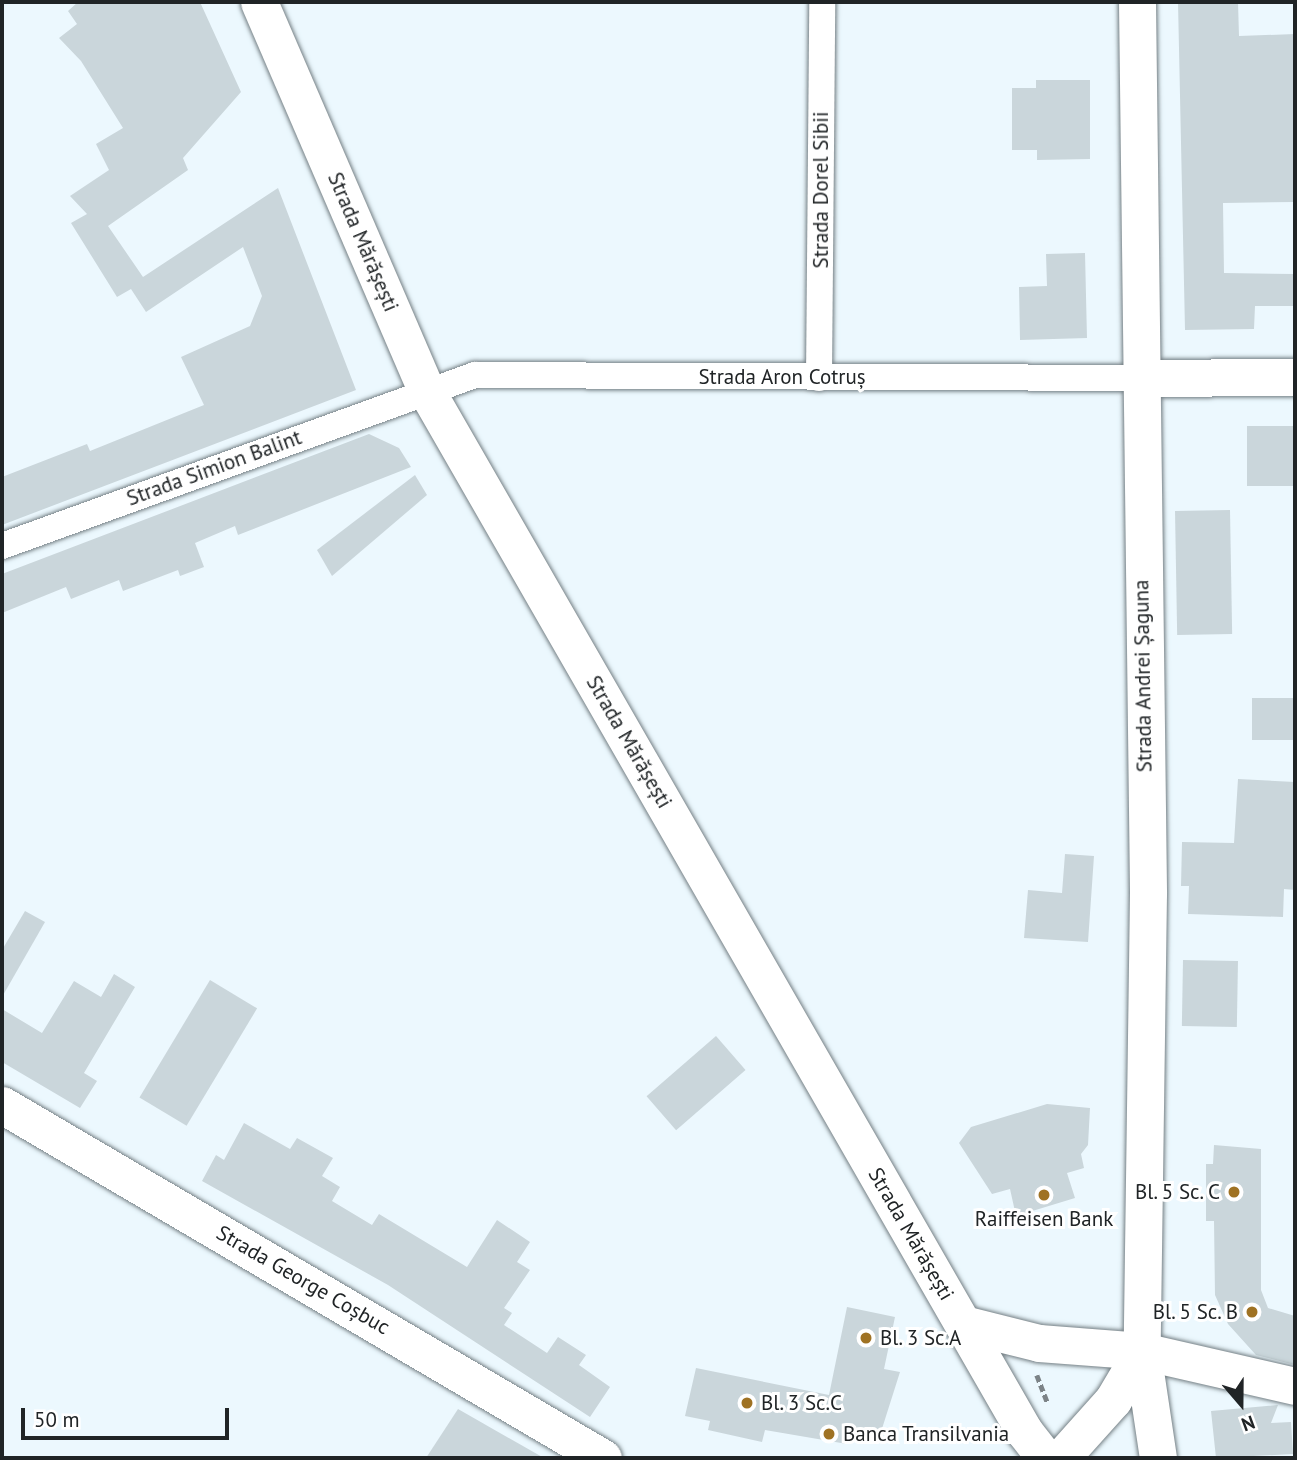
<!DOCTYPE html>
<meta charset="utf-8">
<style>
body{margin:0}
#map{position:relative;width:1297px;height:1460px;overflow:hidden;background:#ecf8fe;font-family:"PT Sans",sans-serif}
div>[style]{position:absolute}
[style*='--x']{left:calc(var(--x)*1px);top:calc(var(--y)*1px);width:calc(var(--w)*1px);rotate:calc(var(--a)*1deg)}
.building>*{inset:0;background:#cad6db;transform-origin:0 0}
.path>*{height:4.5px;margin-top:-2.25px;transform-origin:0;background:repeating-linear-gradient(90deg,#7c8387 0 7px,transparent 0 10.5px)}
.roads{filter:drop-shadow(0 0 2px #758085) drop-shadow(0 0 2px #758085)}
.street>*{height:26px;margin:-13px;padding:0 13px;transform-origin:13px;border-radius:13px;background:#fff}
.secondary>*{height:37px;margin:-18.5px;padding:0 18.5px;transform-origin:18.5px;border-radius:18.5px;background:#fff}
.dots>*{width:19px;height:19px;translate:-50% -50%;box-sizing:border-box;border:4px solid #fff;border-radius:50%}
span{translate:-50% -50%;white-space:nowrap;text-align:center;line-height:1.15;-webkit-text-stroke:6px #fff;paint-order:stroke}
.street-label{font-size:21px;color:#202426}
.poi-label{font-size:21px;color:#202426}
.right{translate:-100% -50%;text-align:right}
.left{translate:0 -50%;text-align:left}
.frame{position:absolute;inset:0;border:4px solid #202426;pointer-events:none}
.north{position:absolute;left:1206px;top:1369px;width:70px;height:70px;-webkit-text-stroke:5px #fff;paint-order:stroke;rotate:160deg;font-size:19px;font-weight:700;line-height:28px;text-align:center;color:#202426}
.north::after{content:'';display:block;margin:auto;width:24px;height:32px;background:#202426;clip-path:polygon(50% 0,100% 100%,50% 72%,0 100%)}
.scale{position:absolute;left:21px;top:1408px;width:208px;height:32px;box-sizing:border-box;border:4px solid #202426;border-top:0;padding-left:9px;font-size:21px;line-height:24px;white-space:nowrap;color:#202426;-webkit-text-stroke:5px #fff;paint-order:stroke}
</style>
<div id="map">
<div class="building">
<div style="clip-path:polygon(78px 2px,200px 2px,241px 92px,183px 158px,188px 170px,108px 226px,143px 277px,278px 188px,356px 390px,2px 525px,2px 477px,87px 444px,90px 451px,204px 405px,181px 357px,250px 326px,262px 296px,243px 247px,146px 312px,131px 289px,117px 297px,71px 223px,87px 214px,70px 196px,109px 170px,96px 144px,123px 128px,81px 61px,59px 38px,77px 24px,68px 11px)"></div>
<div style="clip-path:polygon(1178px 2px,1238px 2px,1239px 36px,1295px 34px,1295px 202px,1223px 203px,1224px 273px,1295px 274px,1295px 306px,1255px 306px,1254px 329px,1185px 330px)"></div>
<div style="clip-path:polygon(1036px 80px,1090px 80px,1090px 159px,1037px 160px,1037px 150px,1012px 150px,1012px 88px,1036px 88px)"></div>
<div style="clip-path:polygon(1085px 253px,1087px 338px,1020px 340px,1019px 287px,1047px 286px,1046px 254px)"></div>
<div style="left:1295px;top:426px;width:60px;height:48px;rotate:90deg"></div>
<div style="clip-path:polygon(369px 434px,399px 448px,411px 467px,238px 535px,235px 526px,195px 543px,204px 567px,180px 576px,178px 570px,123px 591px,119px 580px,71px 599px,66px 587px,2px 613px,2px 574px)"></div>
<div style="clip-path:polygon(415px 475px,427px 495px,332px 576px,317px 550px)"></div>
<div style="left:1230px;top:510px;width:124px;height:55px;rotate:89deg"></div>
<div style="left:1252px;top:698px;width:43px;height:42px"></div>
<div style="clip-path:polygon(1238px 779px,1295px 782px,1295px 890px,1284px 889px,1283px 917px,1188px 914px,1189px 886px,1181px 886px,1182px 842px,1234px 843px)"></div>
<div style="clip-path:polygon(1065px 854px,1094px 856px,1088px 942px,1024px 938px,1028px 890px,1062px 893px)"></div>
<div style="clip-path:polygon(25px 911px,45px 922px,2px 997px,2px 950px)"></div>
<div style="left:1183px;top:960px;width:55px;height:66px;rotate:1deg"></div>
<div style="clip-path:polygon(114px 974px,135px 987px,84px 1073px,97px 1081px,80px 1108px,2px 1062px,2px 1009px,42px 1033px,74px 981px,101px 997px)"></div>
<div style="left:210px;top:980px;width:55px;height:137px;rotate:31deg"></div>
<div style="left:716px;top:1036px;width:45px;height:92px;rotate:49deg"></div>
<div style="clip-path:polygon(1047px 1104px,1090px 1108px,1088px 1145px,1081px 1154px,1084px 1168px,1067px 1173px,1075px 1198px,1016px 1216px,1010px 1189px,992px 1194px,959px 1143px,971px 1127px)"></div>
<div style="clip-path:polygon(244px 1123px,290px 1149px,297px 1138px,333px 1158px,322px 1176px,340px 1187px,332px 1201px,372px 1225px,379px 1214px,467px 1267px,497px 1220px,530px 1242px,517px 1262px,530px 1270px,504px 1308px,512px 1313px,504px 1325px,547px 1353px,558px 1337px,586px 1355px,579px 1365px,610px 1387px,590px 1417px,388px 1285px,202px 1181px,216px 1155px,224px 1160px)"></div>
<div style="clip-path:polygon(1214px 1145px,1261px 1149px,1261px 1290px,1268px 1308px,1295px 1316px,1295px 1365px,1256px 1355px,1228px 1324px,1215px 1295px,1214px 1221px,1206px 1221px,1206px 1164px,1213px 1164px)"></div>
<div style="clip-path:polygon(847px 1307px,895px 1317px,884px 1369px,900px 1372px,880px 1435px,847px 1444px,765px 1430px,762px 1442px,708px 1430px,710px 1421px,685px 1416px,696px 1368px,829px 1395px)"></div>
<div style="clip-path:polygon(1278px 1405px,1271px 1423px,1291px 1422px,1293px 1454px,1216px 1458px,1211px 1411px)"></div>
<div style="clip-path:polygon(458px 1409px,544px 1458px,426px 1458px)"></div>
</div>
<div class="path">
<div style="--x:1037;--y:1375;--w:30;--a:69"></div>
</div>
<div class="roads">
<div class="street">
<div style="--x:819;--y:378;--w:376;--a:-89.5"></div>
<div style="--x:2;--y:546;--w:503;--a:-19.88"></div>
<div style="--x:475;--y:375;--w:665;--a:0.26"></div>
</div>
<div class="secondary">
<div style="--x:259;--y:2;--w:422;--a:66.7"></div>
<div style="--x:426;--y:390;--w:1201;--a:60.12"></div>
<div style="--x:1024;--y:1431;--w:34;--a:52"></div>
<div style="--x:1137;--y:2;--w:891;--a:89.29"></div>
<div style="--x:1148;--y:893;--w:458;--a:90.8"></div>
<div style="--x:1142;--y:1351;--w:108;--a:81.5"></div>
<div style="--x:1140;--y:378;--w:155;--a:-0.4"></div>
<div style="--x:2;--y:1105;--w:697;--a:30.43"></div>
<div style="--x:963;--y:1324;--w:78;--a:14"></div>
<div style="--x:1039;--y:1343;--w:103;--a:4.4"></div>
<div style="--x:1142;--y:1351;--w:157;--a:12.9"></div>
<div style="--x:1061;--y:1458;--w:78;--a:-48.1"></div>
<div style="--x:1113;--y:1400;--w:57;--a:-59.4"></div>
</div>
</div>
<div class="dots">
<div style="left:1234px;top:1192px;background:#9f7223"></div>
<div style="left:1044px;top:1195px;background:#9f7223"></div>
<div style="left:1252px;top:1312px;background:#9f7223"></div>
<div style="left:866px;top:1338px;background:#9f7223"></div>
<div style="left:747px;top:1403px;background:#9f7223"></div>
<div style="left:829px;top:1434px;background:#9f7223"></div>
</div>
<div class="street-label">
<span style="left:821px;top:190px;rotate:-90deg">Strada Dorel Sibii</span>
<span style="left:363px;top:242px;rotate:67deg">Strada Mărășești</span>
<span style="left:782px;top:377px">Strada Aron Cotruș</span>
<span style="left:214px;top:468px;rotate:-20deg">Strada Simion Balint</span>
<span style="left:1143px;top:676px;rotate:-91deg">Strada Andrei Șaguna</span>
<span style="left:629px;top:742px;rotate:60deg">Strada Mărășești</span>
<span style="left:911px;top:1234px;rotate:60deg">Strada Mărășești</span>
<span style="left:303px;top:1280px;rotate:30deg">Strada George Coșbuc</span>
</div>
<div class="poi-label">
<span class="right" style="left:1220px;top:1192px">Bl. 5 Sc. C</span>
<span style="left:1044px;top:1219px">Raiffeisen Bank</span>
<span class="right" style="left:1238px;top:1312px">Bl. 5 Sc. B</span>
<span class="left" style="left:880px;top:1338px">Bl. 3 Sc.A</span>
<span class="left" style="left:761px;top:1403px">Bl. 3 Sc.C</span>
<span class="left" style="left:843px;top:1434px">Banca Transilvania</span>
</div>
<div class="frame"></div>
<div class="north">N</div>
<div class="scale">50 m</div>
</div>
